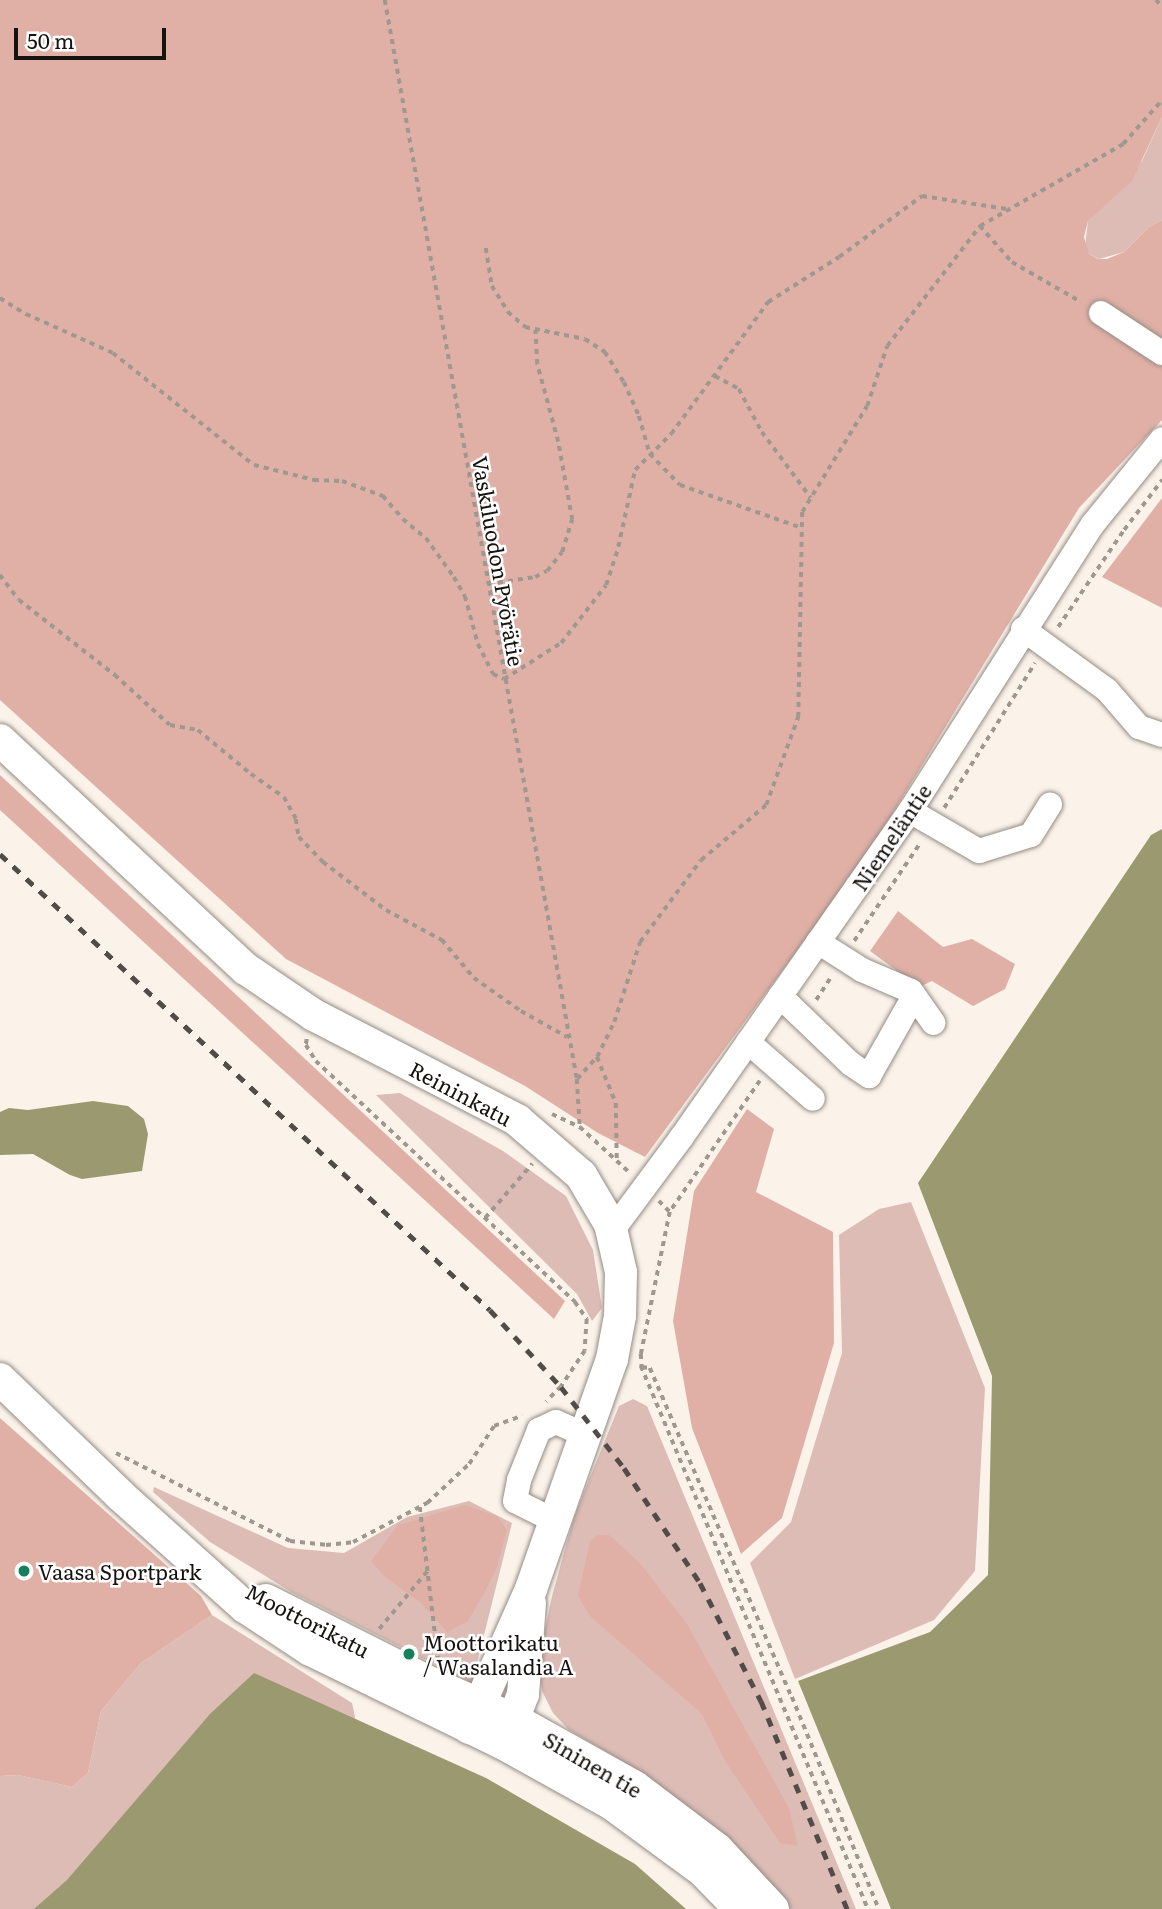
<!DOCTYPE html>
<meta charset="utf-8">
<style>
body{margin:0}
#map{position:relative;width:1162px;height:1909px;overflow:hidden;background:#fbf3ea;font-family:Literata,serif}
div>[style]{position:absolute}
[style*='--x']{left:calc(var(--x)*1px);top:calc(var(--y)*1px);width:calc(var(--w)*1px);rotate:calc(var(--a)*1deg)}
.green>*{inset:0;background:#ddbcb6}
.forest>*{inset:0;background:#e0b0a6}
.water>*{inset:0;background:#9a996f}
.path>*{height:3.5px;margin-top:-1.75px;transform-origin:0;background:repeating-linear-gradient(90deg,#9e9891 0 5px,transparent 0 10px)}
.roads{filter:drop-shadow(0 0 2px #948c84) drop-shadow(0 0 2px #948c84)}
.minor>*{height:24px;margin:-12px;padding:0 12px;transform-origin:12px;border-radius:12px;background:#fff}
.major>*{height:32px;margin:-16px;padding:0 16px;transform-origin:16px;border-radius:16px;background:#fff}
.rail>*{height:5px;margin-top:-2.5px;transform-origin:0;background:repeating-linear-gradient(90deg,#514c48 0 9px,transparent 0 18px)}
.dots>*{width:19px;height:19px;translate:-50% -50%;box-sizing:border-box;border:4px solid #fff;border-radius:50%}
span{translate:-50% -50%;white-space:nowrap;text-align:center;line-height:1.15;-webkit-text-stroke:5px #fff;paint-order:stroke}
.street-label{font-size:21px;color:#15120f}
.poi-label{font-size:21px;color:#15120f}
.left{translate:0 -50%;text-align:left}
.scale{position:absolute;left:14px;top:28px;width:152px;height:32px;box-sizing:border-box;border:4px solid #15120f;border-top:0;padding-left:9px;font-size:21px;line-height:24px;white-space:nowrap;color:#15120f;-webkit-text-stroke:5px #fff;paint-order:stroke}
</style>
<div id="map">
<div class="green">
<div style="clip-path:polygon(1162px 117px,1162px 220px,1149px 227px,1124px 252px,1099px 259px,1089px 254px,1085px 247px,1088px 221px,1142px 161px)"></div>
<div style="clip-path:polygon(400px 1093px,503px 1151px,566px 1196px,593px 1250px,602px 1308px,592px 1321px,577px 1294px,376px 1095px)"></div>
<div style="clip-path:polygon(911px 1202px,985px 1388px,975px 1571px,934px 1620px,795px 1679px,750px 1563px,791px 1522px,842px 1353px,839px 1235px,879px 1209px)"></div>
<div style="clip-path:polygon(633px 1399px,647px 1406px,856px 1909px,791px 1909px,725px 1838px,649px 1777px,569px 1730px,553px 1713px,542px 1691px,538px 1664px,552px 1596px,574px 1517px,619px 1406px)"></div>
<div style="clip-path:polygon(154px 1487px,288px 1548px,344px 1553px,407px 1517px,469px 1501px,512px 1523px,472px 1683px,293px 1593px,210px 1542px,153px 1492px)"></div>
<div style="clip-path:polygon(212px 1615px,352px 1703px,355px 1717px,311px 1909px,0 1909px,0 1776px,18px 1775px,72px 1787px,88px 1773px,101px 1711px,141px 1663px)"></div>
</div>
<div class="forest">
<div style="clip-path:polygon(0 0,1162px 0,1162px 117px,1132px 181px,1088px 221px,1084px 237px,1089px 254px,1098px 259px,1107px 259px,1124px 252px,1149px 227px,1162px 220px,1162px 420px,1079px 508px,866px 857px,645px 1157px,598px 1133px,525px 1086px,286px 959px,0 700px)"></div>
<div style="clip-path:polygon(1162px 498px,1162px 608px,1102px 577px)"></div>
<div style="clip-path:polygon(0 775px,565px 1301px,554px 1319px,0 810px)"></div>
<div style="clip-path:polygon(898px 911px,943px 947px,972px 939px,1015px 964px,1005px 989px,973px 1006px,932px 981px,919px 987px,870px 951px)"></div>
<div style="clip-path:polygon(747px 1109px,774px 1129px,756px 1192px,833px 1232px,834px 1343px,782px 1518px,741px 1554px,692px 1428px,673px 1321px,694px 1191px)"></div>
<div style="clip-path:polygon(0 1418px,201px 1596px,212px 1615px,141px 1663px,101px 1711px,88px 1773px,72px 1787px,18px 1775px,0 1776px)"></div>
<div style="clip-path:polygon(465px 1505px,497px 1516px,507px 1530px,496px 1570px,483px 1595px,468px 1621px,447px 1632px,420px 1602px,385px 1577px,371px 1561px,398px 1525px)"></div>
<div style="clip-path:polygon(598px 1535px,609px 1535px,639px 1562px,687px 1624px,789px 1808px,798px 1846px,780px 1843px,725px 1761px,702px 1714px,590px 1616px,578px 1596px,590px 1541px)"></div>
</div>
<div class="water">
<div style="clip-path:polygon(1162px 829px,1162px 1909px,891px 1909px,798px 1681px,930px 1632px,988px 1575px,992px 1376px,918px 1183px,1151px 835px)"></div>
<div style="clip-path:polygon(93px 1101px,128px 1106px,144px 1119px,148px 1134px,142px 1171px,82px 1179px,70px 1175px,33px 1154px,0 1155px,0 1112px,9px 1108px,28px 1110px)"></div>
<div style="clip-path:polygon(254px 1673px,486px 1778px,635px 1864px,686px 1909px,34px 1909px,67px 1880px,210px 1714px)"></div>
</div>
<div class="path">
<div style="--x:385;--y:0;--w:1096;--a:79.91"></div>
<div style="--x:577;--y:1079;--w:48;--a:86.4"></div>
<div style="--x:1156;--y:0;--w:8;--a:45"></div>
<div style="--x:980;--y:226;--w:48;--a:48.4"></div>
<div style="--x:1012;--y:262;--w:80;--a:30.1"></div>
<div style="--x:486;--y:248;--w:38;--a:81"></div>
<div style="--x:492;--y:286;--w:31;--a:58"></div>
<div style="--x:508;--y:312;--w:23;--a:41"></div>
<div style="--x:525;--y:327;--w:61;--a:11.3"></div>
<div style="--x:585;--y:339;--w:24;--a:33"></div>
<div style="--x:605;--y:352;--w:36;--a:58"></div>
<div style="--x:624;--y:382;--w:37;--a:66"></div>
<div style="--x:639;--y:416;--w:40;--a:74"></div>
<div style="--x:650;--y:454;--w:43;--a:45.9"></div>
<div style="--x:680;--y:485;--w:129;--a:19.4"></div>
<div style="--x:0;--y:298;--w:31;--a:32"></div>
<div style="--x:26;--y:314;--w:95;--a:24.1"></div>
<div style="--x:113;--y:353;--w:180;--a:38.5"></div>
<div style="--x:254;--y:465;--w:62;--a:14"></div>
<div style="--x:314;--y:480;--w:28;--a:2"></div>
<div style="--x:342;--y:481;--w:44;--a:20.1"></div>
<div style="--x:383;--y:496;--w:30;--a:49"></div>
<div style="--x:403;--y:519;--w:30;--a:40"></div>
<div style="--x:426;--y:538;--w:48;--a:54.3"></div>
<div style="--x:454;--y:577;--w:22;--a:60"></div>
<div style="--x:465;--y:596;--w:50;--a:74.8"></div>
<div style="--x:478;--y:644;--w:34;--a:63"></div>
<div style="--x:493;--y:674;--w:12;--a:24"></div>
<div style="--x:504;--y:679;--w:67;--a:-32.3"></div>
<div style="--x:561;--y:643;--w:73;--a:-52.2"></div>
<div style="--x:606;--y:585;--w:40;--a:-72"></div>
<div style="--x:618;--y:547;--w:79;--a:-77.6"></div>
<div style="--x:635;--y:470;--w:51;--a:-45"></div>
<div style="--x:671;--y:434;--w:164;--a:-53.7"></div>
<div style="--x:768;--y:302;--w:84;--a:-32.4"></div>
<div style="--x:839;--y:257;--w:103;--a:-36.3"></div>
<div style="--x:922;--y:196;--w:86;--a:8.7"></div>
<div style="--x:715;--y:376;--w:27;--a:28"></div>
<div style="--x:739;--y:389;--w:49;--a:61.9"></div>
<div style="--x:762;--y:432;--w:82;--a:53.4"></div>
<div style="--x:0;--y:575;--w:31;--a:53"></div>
<div style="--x:19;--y:600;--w:122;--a:38"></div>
<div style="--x:115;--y:675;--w:74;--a:42.3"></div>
<div style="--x:170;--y:725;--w:28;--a:10"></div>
<div style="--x:198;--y:730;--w:69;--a:39.7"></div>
<div style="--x:251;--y:774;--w:40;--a:34.9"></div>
<div style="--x:284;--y:797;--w:25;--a:61"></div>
<div style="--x:296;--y:819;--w:18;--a:81"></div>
<div style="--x:299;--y:837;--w:35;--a:46"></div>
<div style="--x:323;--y:862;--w:79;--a:37.3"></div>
<div style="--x:386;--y:910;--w:64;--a:28.2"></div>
<div style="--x:442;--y:940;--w:50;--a:49.9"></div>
<div style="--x:474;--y:978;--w:57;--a:35.1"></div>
<div style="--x:521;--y:1011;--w:53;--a:29.5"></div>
<div style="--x:488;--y:584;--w:48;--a:-8.5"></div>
<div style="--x:535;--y:577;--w:13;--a:-27"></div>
<div style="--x:547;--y:571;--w:24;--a:-52"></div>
<div style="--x:562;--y:552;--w:34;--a:-73"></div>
<div style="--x:572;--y:520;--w:79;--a:-100.2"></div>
<div style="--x:558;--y:442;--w:81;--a:-105.1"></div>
<div style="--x:537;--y:364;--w:34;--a:-93"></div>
<div style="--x:1058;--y:627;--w:117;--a:-55.8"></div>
<div style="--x:1124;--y:530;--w:63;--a:-52.8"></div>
<div style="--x:944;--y:808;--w:171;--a:-57.9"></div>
<div style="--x:854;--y:941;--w:118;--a:-56"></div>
<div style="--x:816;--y:1000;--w:27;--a:-57"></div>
<div style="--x:307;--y:1039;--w:6;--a:99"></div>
<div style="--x:306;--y:1045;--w:19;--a:58"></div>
<div style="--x:316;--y:1061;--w:354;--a:42.9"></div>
<div style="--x:575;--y:1302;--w:21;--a:55"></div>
<div style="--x:587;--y:1319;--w:32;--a:94"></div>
<div style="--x:585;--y:1351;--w:43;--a:123.7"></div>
<div style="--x:561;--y:1387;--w:21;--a:135"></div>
<div style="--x:597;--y:1057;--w:50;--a:67.6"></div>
<div style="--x:616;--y:1103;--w:56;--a:89"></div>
<div style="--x:577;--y:1079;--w:30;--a:-48"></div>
<div style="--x:597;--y:1057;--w:39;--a:-64"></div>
<div style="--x:614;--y:1022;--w:84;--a:-72"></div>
<div style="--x:640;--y:942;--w:102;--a:-53.4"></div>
<div style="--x:701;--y:860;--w:85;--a:-40.2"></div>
<div style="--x:766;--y:805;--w:94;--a:-70"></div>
<div style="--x:798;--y:717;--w:205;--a:-88.9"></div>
<div style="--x:802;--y:512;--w:124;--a:-58.5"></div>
<div style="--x:867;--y:406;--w:63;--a:-71.6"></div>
<div style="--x:887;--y:346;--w:152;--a:-52.2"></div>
<div style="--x:980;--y:226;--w:165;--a:-29.8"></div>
<div style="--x:1123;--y:144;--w:59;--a:-48.4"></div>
<div style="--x:760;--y:1081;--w:159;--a:124.5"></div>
<div style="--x:670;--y:1212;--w:145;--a:101.5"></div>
<div style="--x:641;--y:1354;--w:13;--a:86"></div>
<div style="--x:642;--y:1367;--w:8;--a:7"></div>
<div style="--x:650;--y:1368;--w:358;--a:66.7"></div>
<div style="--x:792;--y:1697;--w:229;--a:67.7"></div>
<div style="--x:552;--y:1114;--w:31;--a:25"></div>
<div style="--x:580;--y:1127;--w:67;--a:42.6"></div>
<div style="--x:659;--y:1201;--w:16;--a:45"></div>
<div style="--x:485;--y:1218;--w:72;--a:-49"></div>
<div style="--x:641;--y:1366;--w:589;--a:67.31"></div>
<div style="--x:116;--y:1453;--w:195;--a:26.8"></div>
<div style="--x:290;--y:1541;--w:36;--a:6"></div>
<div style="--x:326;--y:1545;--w:27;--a:-6"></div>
<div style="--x:353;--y:1542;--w:84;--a:-27.8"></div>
<div style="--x:427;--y:1503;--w:57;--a:-42.9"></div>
<div style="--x:469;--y:1464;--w:45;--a:-56.7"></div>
<div style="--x:494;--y:1426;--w:30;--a:-20"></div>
<div style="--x:420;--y:1507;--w:152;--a:83.2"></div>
<div style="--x:379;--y:1629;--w:78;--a:-50.2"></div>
</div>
<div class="roads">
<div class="minor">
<div style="--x:1101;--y:313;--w:73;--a:33.3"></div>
<div style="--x:1023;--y:629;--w:104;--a:36"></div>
<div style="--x:1107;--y:690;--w:49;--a:49.1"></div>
<div style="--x:1139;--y:727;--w:24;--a:19"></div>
<div style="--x:910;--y:811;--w:80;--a:30.1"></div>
<div style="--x:979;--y:851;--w:54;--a:-17.1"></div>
<div style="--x:1031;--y:835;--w:36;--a:-58"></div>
<div style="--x:818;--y:942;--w:52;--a:32.5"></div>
<div style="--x:862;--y:970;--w:53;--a:23.2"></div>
<div style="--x:911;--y:991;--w:39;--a:55"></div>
<div style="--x:780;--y:996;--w:98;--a:43.8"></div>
<div style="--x:851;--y:1064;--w:22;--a:34"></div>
<div style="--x:869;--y:1076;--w:92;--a:-60.6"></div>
<div style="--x:748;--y:1042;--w:86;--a:41.2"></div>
<div style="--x:612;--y:1231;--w:116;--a:-53.4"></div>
<div style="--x:681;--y:1138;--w:399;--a:-55"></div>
<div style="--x:910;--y:811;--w:340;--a:-57.5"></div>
<div style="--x:1093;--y:524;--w:109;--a:-50.9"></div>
<div style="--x:553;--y:1520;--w:42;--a:-153.4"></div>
<div style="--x:515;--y:1501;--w:21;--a:-79"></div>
<div style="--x:519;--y:1480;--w:54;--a:-68.2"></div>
<div style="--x:539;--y:1430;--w:19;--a:-25"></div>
<div style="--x:556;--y:1422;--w:30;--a:24"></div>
</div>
<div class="major">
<div style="--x:0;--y:740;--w:336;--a:43"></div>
<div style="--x:246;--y:969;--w:82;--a:34.1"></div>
<div style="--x:314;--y:1015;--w:229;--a:27.3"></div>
<div style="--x:517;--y:1120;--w:84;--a:40.7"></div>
<div style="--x:581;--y:1175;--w:57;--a:59.4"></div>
<div style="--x:610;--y:1224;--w:49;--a:77.1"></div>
<div style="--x:621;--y:1272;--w:44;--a:91.3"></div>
<div style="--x:620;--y:1316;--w:44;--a:100.5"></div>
<div style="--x:612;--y:1359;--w:244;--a:109.4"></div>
<div style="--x:531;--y:1589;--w:152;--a:114"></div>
<div style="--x:0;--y:1379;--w:167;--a:44"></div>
<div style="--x:120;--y:1495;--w:168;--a:41.9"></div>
<div style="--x:245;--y:1607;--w:77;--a:33.3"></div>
<div style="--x:309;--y:1649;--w:217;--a:26"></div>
<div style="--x:504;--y:1744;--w:124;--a:29.1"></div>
<div style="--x:612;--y:1804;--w:112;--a:36.3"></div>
<div style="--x:702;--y:1870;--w:54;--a:45.7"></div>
<div style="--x:266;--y:1600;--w:189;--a:26.7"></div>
<div style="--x:435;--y:1685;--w:87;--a:23.6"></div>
<div style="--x:515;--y:1720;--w:137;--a:29.2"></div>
<div style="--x:635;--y:1787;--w:103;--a:37.1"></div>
<div style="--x:717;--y:1849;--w:82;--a:47"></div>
<div style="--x:506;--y:1740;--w:49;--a:-69.7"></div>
<div style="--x:523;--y:1694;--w:91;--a:-85.6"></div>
</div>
</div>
<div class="rail">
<div style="--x:0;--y:854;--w:669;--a:42.94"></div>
<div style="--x:490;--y:1310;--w:105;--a:47.3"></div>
<div style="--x:561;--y:1387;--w:103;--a:52.1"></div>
<div style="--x:624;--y:1468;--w:138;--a:56.5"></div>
<div style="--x:700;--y:1583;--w:133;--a:62.7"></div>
<div style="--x:761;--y:1701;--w:225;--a:67.5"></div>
</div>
<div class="dots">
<div style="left:24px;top:1571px;background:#16805c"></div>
<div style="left:409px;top:1654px;background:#16805c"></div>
</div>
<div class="street-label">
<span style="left:499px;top:561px;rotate:80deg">Vaskiluodon Pyörätie</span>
<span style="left:891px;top:837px;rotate:-56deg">Niemeläntie</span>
<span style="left:461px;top:1093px;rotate:28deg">Reininkatu</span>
<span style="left:308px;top:1620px;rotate:27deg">Moottorikatu</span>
<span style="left:593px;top:1764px;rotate:30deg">Sininen tie</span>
</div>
<div class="poi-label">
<span class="left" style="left:38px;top:1571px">Vaasa Sportpark</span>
<span class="left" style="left:423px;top:1654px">Moottorikatu<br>/ Wasalandia A</span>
</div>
<div class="scale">50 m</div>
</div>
